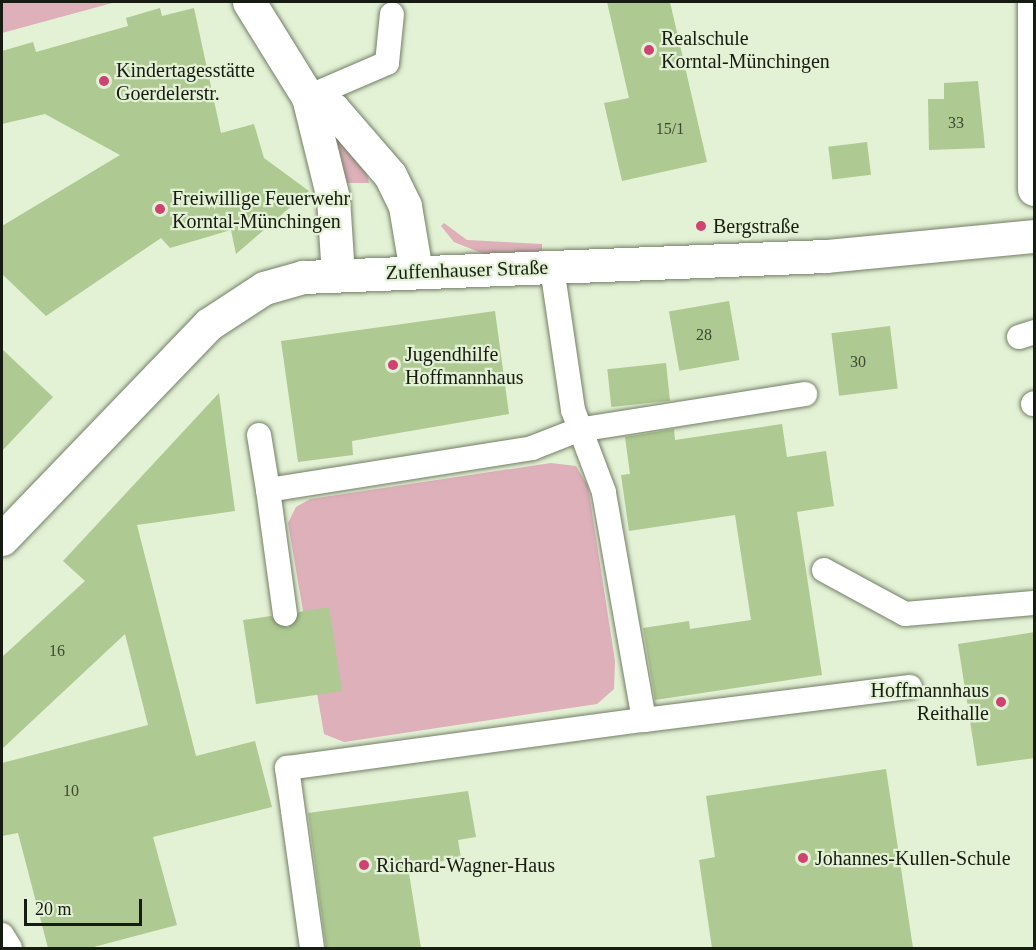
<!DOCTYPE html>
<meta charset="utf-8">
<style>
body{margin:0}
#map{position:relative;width:1036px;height:950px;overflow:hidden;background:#e3f1d5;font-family:Georgia,serif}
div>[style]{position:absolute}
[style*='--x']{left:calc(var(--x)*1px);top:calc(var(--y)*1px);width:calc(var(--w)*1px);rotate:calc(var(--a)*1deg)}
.green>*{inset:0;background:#ddb0ba}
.building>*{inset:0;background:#aec992;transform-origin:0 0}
.roads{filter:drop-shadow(0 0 2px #727f65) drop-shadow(0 0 2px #727f65)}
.lane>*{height:24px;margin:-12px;padding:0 12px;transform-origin:12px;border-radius:12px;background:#fff}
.street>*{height:33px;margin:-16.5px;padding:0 16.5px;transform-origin:16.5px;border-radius:16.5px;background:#fff}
.dots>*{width:16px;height:16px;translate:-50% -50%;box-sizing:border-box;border:3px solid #e3f1d5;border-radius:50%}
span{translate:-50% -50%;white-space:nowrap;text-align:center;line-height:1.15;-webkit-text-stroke:4.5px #e3f1d5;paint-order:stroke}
.number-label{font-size:16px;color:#3d4732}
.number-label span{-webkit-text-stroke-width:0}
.poi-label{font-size:20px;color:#171c12}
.left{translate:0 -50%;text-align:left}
.right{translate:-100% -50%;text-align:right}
.street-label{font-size:20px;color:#171c12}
.frame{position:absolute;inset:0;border:3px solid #171c12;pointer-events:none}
.scale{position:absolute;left:24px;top:899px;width:118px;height:27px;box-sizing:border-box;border:3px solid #171c12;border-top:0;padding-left:8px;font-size:18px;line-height:21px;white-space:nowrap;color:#171c12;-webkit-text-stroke:4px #e3f1d5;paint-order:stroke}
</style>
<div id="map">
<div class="green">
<div style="clip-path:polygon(2px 2px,116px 2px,2px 33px)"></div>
<div style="clip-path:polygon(326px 118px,366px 169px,369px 183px,346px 183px,322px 124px)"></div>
<div style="clip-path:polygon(444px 223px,467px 240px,542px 244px,542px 251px,484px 254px,454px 242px,441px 226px)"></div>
<div style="clip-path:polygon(551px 463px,576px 466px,588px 486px,615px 661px,614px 689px,597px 704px,344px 742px,324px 734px,288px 523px,296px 507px,310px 499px)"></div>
</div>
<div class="building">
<div style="clip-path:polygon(607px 2px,670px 2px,707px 162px,622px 181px,604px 103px,629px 98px)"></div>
<div style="clip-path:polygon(160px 8px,162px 16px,194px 8px,221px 133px,254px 124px,264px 158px,309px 191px,236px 254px,231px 230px,170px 248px,161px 238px,46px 316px,2px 274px,2px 226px,120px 155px,45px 114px,2px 124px,2px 51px,33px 42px,36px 52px,128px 26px,126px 18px)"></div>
<div style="clip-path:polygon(978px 81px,985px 148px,929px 150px,928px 99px,944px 99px,944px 83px)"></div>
<div style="left:867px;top:142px;width:33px;height:39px;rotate:83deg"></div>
<div style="left:729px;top:301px;width:60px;height:61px;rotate:80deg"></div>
<div style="clip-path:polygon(495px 311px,509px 414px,352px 441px,353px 455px,298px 462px,281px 341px)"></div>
<div style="left:890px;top:326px;width:63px;height:59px;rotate:83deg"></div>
<div style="clip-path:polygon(2px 349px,53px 397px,2px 451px)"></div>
<div style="left:666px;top:363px;width:38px;height:59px;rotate:84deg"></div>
<div style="clip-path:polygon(219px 393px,235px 511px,137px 525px,196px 756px,255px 741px,272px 807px,153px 837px,177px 925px,90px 948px,48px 948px,18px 833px,2px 836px,2px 763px,148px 725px,125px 634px,2px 749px,2px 657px,85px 581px,63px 561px)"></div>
<div style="clip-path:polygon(782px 424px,787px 457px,826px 451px,834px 506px,797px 512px,822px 675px,655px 700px,643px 628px,689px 621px,690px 629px,751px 620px,735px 515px,629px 531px,621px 475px,630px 474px,625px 437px,674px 429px,675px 440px)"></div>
<div style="clip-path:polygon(329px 607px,342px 691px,256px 704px,243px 620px,271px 616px,288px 628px,299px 612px)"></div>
<div style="clip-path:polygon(1035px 632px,1035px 758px,977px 766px,958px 644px)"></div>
<div style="clip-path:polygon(886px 769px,913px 948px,712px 948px,699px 860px,715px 857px,706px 796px)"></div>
<div style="clip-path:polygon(468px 791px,476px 837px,458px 840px,461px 858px,408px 867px,421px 948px,326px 948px,308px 813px)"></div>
</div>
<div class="roads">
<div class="lane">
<div style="--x:308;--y:97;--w:86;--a:-23.3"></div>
<div style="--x:387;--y:63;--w:49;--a:-84.2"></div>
<div style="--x:1019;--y:337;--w:16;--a:-18"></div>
<div style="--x:1033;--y:404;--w:1;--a:-45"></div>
<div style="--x:259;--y:435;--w:56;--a:80.7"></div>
<div style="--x:824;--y:570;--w:92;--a:28.5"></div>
<div style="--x:905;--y:614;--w:129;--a:-4.9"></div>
<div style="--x:285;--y:614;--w:125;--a:-97.8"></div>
<div style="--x:268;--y:490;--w:267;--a:-9"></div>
<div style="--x:532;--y:448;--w:49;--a:-21.4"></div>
<div style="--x:578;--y:430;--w:230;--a:-9"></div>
<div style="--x:644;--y:720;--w:268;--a:-7.1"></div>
<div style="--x:2;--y:935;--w:15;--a:58"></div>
<div style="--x:312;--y:948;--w:182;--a:-97.9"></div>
<div style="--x:287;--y:768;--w:360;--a:-7.7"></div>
<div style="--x:644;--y:720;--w:231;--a:-100"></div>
<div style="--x:604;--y:492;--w:88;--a:-110.7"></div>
<div style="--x:573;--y:410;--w:145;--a:-98.4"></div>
</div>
<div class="street">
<div style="--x:249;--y:2;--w:112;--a:58.2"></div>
<div style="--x:308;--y:97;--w:104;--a:76.1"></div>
<div style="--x:333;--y:198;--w:77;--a:86.3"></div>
<div style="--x:1034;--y:2;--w:187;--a:90"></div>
<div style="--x:308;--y:97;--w:28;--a:26"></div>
<div style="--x:333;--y:109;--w:87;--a:49.2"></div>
<div style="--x:390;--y:175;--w:34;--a:64"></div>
<div style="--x:405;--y:206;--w:67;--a:80.5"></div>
<div style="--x:2;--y:539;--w:298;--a:-46.1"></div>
<div style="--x:209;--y:324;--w:66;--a:-33.2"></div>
<div style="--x:264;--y:288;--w:41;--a:-15.8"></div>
<div style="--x:303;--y:277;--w:523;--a:-2.3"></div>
<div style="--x:826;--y:256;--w:209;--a:-5.5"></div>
</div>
</div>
<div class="dots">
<div style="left:649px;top:50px;background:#cf4271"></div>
<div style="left:104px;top:81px;background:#cf4271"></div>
<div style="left:160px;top:209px;background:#cf4271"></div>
<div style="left:701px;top:226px;background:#cf4271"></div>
<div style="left:393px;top:365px;background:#cf4271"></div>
<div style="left:1001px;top:702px;background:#cf4271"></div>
<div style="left:803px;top:858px;background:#cf4271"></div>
<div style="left:364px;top:865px;background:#cf4271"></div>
</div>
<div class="number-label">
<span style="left:956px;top:123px">33</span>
<span style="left:670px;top:129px">15/1</span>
<span style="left:704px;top:335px">28</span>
<span style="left:858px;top:362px">30</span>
<span style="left:57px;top:651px">16</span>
<span style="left:71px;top:791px">10</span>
</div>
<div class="poi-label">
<span class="left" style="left:661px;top:50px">Realschule<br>Korntal-Münchingen</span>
<span class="left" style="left:116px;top:82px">Kindertagesstätte<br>Goerdelerstr.</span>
<span class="left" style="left:172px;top:210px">Freiwillige Feuerwehr<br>Korntal-Münchingen</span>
<span class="left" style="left:713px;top:226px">Bergstraße</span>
<span class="left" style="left:405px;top:366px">Jugendhilfe<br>Hoffmannhaus</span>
<span class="right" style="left:989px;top:702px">Hoffmannhaus<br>Reithalle</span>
<span class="left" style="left:815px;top:858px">Johannes-Kullen-Schule</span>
<span class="left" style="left:376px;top:865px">Richard-Wagner-Haus</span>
</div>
<div class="street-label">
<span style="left:467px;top:270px;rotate:-2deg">Zuffenhauser Straße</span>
</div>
<div class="frame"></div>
<div class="scale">20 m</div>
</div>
